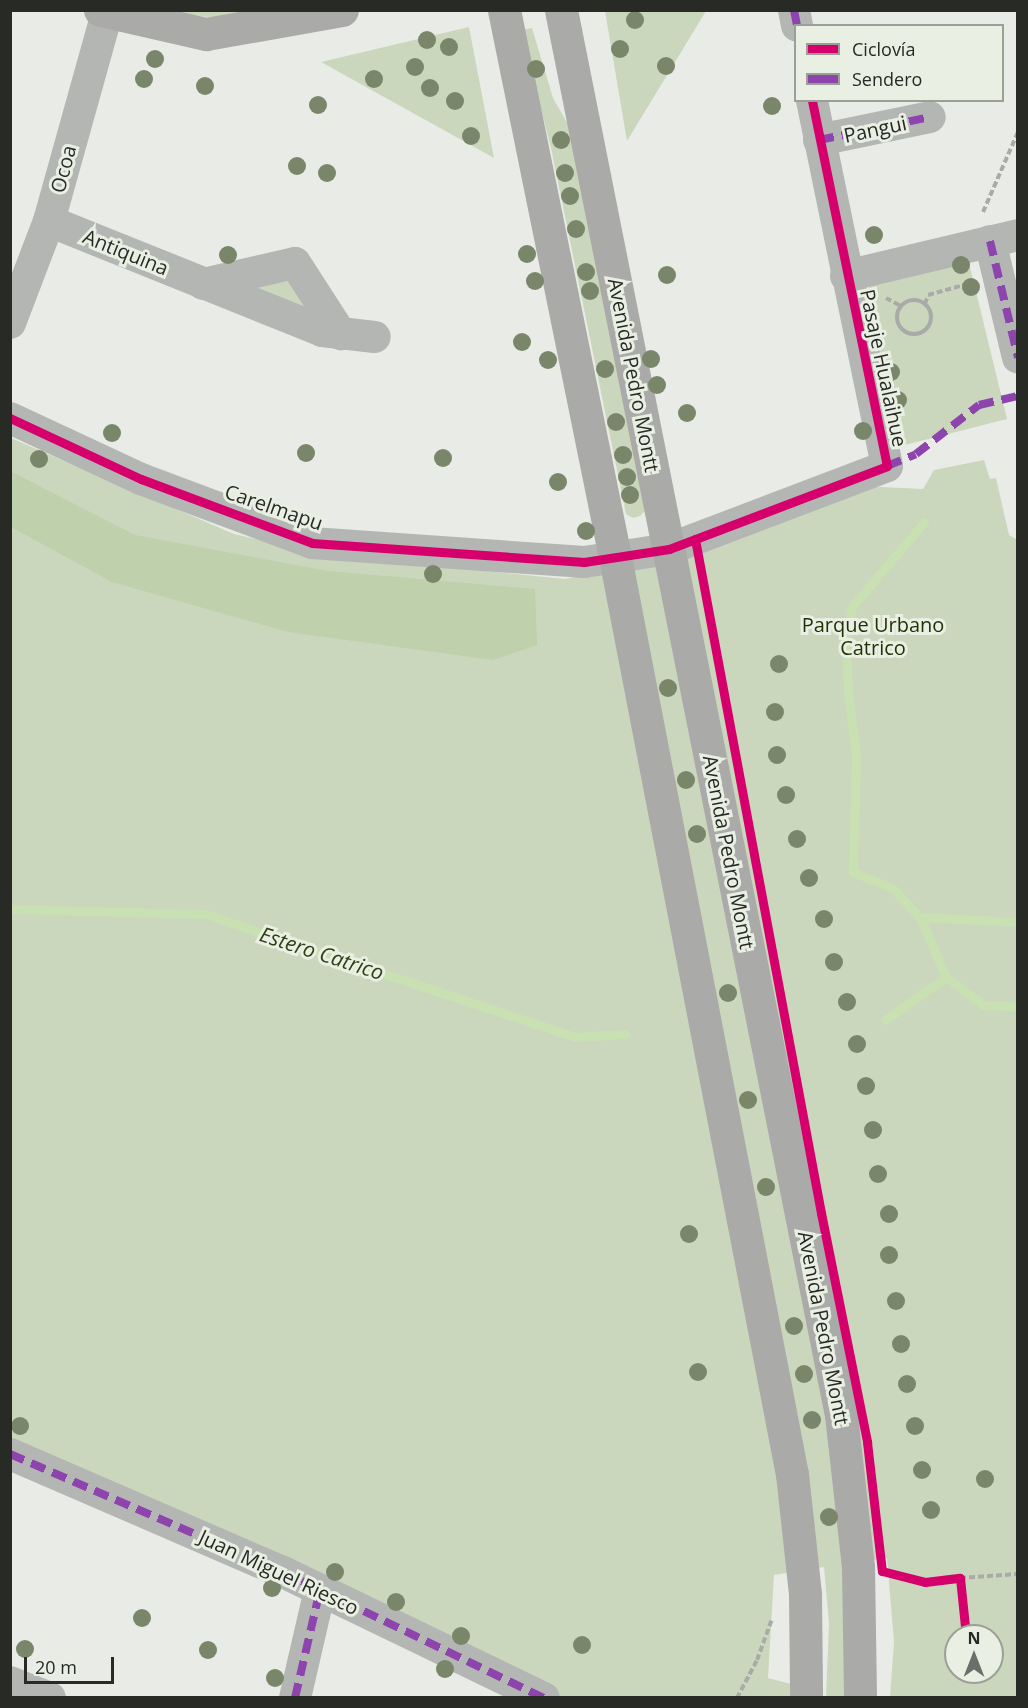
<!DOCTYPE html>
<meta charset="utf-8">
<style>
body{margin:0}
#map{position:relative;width:1028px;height:1708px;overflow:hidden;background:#e9ece6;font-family:"Open Sans",sans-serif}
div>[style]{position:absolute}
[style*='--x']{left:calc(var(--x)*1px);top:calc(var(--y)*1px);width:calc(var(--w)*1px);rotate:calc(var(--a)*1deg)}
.green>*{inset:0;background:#cad7bd}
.forest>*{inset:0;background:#bed0ac}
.stream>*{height:9px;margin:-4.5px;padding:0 4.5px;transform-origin:4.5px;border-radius:4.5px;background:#c9e0b2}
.path>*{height:4px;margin-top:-2px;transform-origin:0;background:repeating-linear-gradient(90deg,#a9aba8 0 6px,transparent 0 9px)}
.path>.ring{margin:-2px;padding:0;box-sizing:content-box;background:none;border:4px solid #a9aba8;border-radius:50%}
.minor>*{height:32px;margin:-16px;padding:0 16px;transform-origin:16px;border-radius:16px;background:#b4b6b4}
.secondary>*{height:33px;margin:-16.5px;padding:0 16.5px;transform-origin:16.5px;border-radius:16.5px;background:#aaaba9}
.quiet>*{height:8px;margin-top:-4px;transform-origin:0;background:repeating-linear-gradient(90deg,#8e44ad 0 15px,transparent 0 23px)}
.cycleway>*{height:9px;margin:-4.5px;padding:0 4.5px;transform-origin:4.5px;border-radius:4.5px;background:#d6006c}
.trees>*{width:18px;height:18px;margin:-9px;border-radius:50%;background:#7a866a}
span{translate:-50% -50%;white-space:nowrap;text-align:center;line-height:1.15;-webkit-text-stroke:6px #e9efe3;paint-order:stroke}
.street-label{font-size:20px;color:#272a25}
.park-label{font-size:20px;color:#1f3204}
.water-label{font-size:21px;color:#2c4014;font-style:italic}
.frame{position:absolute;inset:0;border:12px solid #272a25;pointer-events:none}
.legend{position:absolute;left:794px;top:24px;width:210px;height:78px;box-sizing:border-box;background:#e9efe3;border:2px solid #9ba097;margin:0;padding:8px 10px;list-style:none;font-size:18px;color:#272a25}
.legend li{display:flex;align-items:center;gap:12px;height:30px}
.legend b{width:30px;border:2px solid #9ba097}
.north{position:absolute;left:944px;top:1624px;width:60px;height:60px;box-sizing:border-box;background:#e9efe3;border:2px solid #9ba097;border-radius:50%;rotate:0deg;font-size:16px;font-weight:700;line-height:24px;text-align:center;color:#272a25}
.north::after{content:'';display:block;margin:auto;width:21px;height:27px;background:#6b6e69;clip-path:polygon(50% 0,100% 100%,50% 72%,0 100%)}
.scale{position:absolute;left:24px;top:1657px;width:90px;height:27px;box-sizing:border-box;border:3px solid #272a25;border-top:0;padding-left:8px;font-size:18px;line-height:21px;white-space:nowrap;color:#272a25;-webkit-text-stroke:4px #e9efe3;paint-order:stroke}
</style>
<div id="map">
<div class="green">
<div style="clip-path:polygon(165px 11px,273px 11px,228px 20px)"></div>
<div style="clip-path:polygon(605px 11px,706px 11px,627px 141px)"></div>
<div style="clip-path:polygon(469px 27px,494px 158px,321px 62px)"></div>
<div style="clip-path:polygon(532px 28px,553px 98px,577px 140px,645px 511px,640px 516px,633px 518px,626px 514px,551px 148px,521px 30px)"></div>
<div style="clip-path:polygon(968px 259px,1007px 419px,897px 447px,861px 303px,871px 282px)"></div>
<div style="clip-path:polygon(290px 273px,322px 319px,244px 286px)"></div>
<div style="clip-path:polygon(evenodd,11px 438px,234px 534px,327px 555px,565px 579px,709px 548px,860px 486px,923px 489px,934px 470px,984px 460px,990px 479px,996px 478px,1009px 535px,1018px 540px,1017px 1697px,890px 1697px,894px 1642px,887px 1558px,845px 1564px,850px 1697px,826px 1697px,829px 1624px,824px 1567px,774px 1575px,768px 1678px,791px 1684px,790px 1697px,562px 1697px,11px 1443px,11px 438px,956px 1636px,992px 1636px,992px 1672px,956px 1672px,956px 1636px)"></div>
</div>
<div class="forest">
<div style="clip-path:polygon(10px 471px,135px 535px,328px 571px,535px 589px,537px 645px,493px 660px,288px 632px,112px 582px,11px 527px)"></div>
</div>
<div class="stream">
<div style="--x:924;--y:522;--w:111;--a:130.3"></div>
<div style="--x:852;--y:607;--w:34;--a:100"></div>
<div style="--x:846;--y:640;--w:52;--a:87.8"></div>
<div style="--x:848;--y:692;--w:64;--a:82.9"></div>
<div style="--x:856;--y:756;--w:116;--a:91.5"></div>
<div style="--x:853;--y:872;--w:42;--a:22.3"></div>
<div style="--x:892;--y:888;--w:40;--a:46"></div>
<div style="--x:920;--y:917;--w:65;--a:66.6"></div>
<div style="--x:10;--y:909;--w:195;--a:1.5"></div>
<div style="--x:205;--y:914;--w:389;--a:18.4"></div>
<div style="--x:574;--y:1037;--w:51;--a:-3.4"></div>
<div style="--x:920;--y:917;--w:98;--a:2.9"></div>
<div style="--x:885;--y:1020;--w:75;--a:-35.2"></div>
<div style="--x:946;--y:977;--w:46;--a:37.1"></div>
<div style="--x:983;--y:1005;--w:35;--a:3"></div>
</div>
<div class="path">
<div style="--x:983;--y:212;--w:87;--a:-66.4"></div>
<div style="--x:886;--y:298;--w:17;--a:28"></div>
<div class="ring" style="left:897px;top:300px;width:30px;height:30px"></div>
<div style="--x:925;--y:304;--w:9;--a:-72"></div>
<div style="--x:928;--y:295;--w:45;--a:-15.6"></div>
<div style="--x:960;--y:1578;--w:58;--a:-3.9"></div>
<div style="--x:737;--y:1698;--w:43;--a:-62.2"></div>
<div style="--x:757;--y:1660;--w:44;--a:-69.9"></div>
</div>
<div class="minor">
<div style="--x:794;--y:10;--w:16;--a:79"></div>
<div style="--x:819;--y:140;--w:113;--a:-11.7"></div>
<div style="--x:49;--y:221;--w:294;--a:21.9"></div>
<div style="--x:322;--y:331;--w:53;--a:6.5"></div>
<div style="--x:990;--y:241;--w:120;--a:76.5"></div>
<div style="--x:846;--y:276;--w:177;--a:-13.4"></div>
<div style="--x:203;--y:284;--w:94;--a:-12.9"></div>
<div style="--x:295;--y:263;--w:85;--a:57.1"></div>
<div style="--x:10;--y:323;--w:109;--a:-69.1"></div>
<div style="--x:49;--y:221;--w:219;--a:-74.4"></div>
<div style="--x:10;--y:418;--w:145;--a:25"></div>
<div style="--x:141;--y:479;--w:183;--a:20.5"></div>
<div style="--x:312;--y:543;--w:273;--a:4"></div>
<div style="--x:584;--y:562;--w:86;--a:-8.7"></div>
<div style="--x:669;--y:549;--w:233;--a:-20.8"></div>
<div style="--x:887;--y:466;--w:374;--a:-101.6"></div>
<div style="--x:10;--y:1454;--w:295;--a:23.4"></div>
<div style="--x:281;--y:1571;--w:292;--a:25.8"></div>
<div style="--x:10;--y:1682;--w:43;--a:21.8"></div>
<div style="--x:295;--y:1698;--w:111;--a:-77"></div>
</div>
<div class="secondary">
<div style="--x:100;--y:10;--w:109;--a:12.8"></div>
<div style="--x:206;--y:34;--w:138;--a:-10"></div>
<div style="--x:504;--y:10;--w:558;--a:78.53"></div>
<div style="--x:615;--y:557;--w:934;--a:79.08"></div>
<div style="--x:792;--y:1474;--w:121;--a:83.8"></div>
<div style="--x:805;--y:1594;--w:104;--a:89.4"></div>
<div style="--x:561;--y:10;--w:1433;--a:78.73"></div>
<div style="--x:841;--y:1415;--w:153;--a:83.6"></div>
<div style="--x:858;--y:1567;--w:131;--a:89.1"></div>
</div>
<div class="quiet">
<div style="--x:794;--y:10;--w:16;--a:79"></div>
<div style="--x:819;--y:140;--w:113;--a:-11.7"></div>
<div style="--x:990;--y:241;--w:120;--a:76.5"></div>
<div style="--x:886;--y:462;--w:4;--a:76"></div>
<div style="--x:887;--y:466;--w:31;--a:-22"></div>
<div style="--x:916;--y:454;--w:80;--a:-37.9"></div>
<div style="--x:979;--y:405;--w:40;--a:-13"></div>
<div style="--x:10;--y:1454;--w:295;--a:23.4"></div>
<div style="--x:281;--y:1571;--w:292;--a:25.8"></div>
<div style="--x:295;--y:1698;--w:111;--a:-77"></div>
</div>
<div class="cycleway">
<div style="--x:10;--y:418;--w:145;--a:25"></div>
<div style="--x:141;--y:479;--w:183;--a:20.5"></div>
<div style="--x:312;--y:543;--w:273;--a:4"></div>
<div style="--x:584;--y:562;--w:86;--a:-8.7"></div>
<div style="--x:669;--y:549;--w:233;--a:-20.8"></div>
<div style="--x:887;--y:466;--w:374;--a:-101.6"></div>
<div style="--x:695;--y:539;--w:686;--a:79.41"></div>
<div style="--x:821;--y:1213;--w:234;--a:78.6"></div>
<div style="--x:867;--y:1442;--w:130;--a:83.4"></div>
<div style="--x:882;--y:1571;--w:44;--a:14.3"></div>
<div style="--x:925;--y:1582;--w:35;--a:-7"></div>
<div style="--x:960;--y:1578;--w:58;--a:84.1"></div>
</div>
<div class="trees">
<div style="left:635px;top:20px"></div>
<div style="left:427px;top:40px"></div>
<div style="left:449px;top:47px"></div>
<div style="left:620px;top:49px"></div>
<div style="left:155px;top:59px"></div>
<div style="left:666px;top:66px"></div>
<div style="left:415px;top:67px"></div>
<div style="left:536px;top:69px"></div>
<div style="left:144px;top:79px"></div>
<div style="left:374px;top:79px"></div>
<div style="left:205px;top:86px"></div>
<div style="left:430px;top:88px"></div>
<div style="left:455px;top:101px"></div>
<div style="left:318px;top:105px"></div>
<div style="left:772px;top:106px"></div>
<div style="left:471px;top:136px"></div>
<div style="left:561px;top:140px"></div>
<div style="left:297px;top:166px"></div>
<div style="left:327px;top:173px"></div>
<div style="left:565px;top:173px"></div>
<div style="left:570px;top:196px"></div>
<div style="left:576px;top:229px"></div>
<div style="left:874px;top:235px"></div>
<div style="left:527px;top:254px"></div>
<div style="left:228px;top:255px"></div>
<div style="left:961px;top:265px"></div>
<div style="left:586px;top:272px"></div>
<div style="left:667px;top:275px"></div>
<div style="left:535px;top:281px"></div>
<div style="left:971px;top:287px"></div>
<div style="left:590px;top:291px"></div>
<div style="left:522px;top:342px"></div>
<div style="left:651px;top:359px"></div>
<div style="left:548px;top:360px"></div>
<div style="left:605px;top:369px"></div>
<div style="left:891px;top:372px"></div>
<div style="left:657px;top:385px"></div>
<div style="left:898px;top:400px"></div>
<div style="left:687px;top:413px"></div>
<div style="left:616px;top:422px"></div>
<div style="left:863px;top:431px"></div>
<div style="left:112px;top:433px"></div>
<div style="left:306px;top:453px"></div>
<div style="left:623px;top:455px"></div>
<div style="left:443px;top:458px"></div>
<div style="left:39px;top:459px"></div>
<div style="left:627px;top:477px"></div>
<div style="left:558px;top:482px"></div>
<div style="left:630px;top:495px"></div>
<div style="left:586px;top:531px"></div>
<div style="left:433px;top:574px"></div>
<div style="left:779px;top:664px"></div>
<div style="left:668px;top:688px"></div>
<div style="left:775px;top:712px"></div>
<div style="left:777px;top:755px"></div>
<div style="left:686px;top:780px"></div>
<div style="left:786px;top:795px"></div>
<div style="left:697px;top:834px"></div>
<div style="left:797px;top:839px"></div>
<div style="left:809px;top:878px"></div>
<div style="left:824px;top:919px"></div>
<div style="left:834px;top:962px"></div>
<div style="left:728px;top:993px"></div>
<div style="left:847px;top:1002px"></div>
<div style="left:857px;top:1044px"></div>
<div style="left:866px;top:1086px"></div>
<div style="left:748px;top:1100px"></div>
<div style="left:873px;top:1130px"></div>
<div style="left:878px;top:1174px"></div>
<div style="left:766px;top:1187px"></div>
<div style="left:889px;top:1214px"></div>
<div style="left:689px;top:1234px"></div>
<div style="left:889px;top:1255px"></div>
<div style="left:896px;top:1301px"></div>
<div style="left:794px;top:1326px"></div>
<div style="left:901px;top:1344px"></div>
<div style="left:698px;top:1372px"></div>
<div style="left:804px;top:1374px"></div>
<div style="left:907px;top:1384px"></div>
<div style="left:812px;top:1420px"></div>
<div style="left:20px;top:1426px"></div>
<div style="left:915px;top:1426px"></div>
<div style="left:922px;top:1470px"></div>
<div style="left:985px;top:1479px"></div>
<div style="left:931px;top:1510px"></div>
<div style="left:829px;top:1517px"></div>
<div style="left:335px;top:1572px"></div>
<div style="left:272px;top:1588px"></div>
<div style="left:396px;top:1602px"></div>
<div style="left:142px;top:1618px"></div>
<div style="left:461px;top:1636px"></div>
<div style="left:582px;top:1645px"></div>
<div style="left:25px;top:1649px"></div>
<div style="left:208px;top:1650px"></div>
<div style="left:445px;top:1669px"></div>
<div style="left:275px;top:1678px"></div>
</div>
<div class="street-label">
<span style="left:875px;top:129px;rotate:-12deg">Pangui</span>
<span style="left:63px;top:169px;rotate:-75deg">Ocoa</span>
<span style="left:126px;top:252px;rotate:22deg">Antiquina</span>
<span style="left:884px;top:368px;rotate:78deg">Pasaje Hualaihue</span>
<span style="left:634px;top:375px;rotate:79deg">Avenida Pedro Montt</span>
<span style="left:274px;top:507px;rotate:19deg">Carelmapu</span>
<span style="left:729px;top:852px;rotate:79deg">Avenida Pedro Montt</span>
<span style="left:824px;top:1328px;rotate:79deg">Avenida Pedro Montt</span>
<span style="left:279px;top:1572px;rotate:25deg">Juan Miguel Riesco</span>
</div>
<div class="park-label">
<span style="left:873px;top:636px">Parque Urbano<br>Catrico</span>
</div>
<div class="water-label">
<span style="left:322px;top:953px;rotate:18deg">Estero Catrico</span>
</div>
<div class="frame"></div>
<ul class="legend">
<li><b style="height:8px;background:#d6006c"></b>Ciclovía</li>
<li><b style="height:8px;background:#8e44ad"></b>Sendero</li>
</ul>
<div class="north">N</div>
<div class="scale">20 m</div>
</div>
